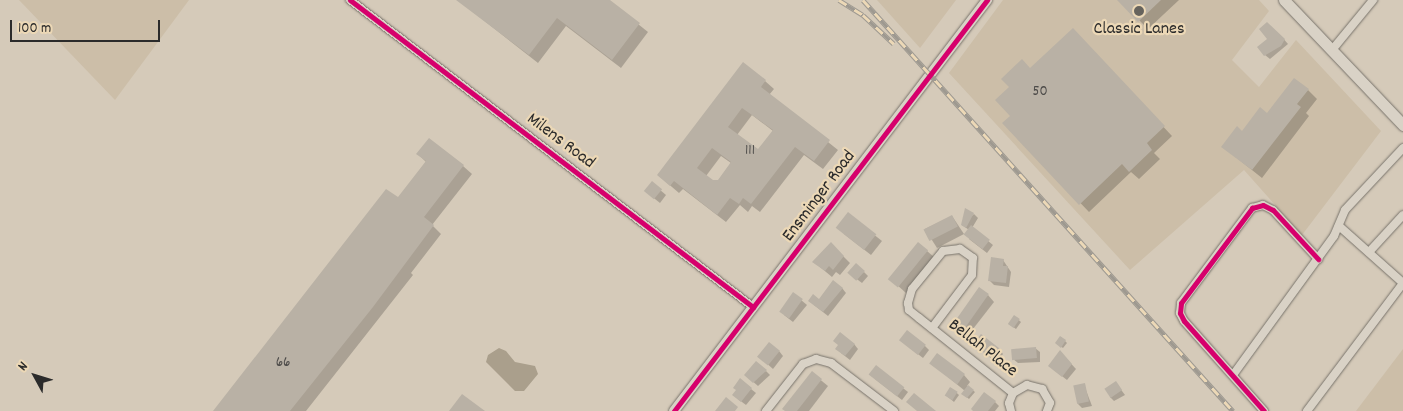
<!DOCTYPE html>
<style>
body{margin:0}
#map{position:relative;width:1403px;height:411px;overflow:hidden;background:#d5cab9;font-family:Dekko,sans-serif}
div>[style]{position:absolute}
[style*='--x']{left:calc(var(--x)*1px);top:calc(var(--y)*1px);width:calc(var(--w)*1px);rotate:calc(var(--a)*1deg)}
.built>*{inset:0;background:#ccbea8}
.water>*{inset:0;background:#aa9f8c}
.shadow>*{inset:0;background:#0003}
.building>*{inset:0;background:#b9b1a5;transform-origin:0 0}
.roads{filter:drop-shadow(0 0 1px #78736b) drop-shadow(0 0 1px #78736b)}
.minor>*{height:8px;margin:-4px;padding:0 4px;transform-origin:4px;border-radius:4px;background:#d9d2c6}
.tertiary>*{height:10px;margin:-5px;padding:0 5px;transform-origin:5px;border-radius:5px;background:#d9d2c6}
.secondary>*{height:11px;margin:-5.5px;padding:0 5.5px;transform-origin:5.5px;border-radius:5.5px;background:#d9d2c6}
.rail>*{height:5px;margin-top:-2.5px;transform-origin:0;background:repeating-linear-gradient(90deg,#ecd8b6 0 9px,#9e9990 0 18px);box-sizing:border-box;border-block:1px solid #9e9990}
.cycleway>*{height:5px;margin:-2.5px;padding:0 2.5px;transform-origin:2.5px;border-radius:2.5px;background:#d6006c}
.dots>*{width:14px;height:14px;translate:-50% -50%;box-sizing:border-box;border:2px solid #ecd8b6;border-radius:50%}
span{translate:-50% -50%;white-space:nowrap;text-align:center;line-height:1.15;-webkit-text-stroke:4.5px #ecd8b6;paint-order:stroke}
.number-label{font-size:15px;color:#4e4c4a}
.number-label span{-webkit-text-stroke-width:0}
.poi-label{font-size:18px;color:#2b2b2b}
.street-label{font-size:18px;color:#2b2b2b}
.north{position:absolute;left:10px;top:351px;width:50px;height:50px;-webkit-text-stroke:4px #ecd8b6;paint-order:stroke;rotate:309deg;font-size:14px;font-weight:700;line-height:20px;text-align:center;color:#2b2b2b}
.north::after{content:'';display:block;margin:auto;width:18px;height:22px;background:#2b2b2b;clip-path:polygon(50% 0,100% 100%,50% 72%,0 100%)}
.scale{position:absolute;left:10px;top:20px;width:150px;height:22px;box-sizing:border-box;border:2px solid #2b2b2b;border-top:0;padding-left:6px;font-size:15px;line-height:18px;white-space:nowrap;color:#2b2b2b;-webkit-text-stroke:4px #ecd8b6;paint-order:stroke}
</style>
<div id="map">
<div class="built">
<div style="clip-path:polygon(19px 0,189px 0,115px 100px)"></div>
<div style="clip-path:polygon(877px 0,956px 0,920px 48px)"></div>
<div style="clip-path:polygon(1003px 0,1259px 0,1269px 11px,1232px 60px,1259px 87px,1296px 40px,1381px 131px,1302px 235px,1244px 170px,1130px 270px,949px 73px)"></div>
<div style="clip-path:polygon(1403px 349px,1403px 411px,1356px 411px)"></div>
</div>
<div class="water">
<div style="clip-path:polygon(499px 348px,506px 351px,515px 362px,535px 366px,538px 374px,524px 391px,515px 391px,486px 362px,488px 355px)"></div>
</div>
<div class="shadow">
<div style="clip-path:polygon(458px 0,608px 0,648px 32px,621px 68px,566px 26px,538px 63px)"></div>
<div style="clip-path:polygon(1119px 0,1179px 0,1148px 29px)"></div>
<div style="clip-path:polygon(1281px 36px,1288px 44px,1270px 59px,1265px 55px)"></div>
<div style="clip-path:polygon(1081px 39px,1172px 136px,1154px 153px,1160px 159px,1139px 179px,1131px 172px,1089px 212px,1004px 123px,1012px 116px,1010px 87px,1031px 70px)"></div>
<div style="clip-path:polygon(evenodd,765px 81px,774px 89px,769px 95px,838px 150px,823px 169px,804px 155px,760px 212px,752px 206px,748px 212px,740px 205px,726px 222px,683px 189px,679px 193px,658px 175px,765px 81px,752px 115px,773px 131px,759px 151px,737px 135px,752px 115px,765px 81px,721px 156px,731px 163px,718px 181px,713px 181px,706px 176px,721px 156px)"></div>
<div style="clip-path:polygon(1308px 90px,1317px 99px,1306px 113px,1309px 116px,1262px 178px,1223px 147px)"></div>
<div style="clip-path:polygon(418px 154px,463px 166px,472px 174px,432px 225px,441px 234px,411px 273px,413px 275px,306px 411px,215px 411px,398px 199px,426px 162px)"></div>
<div style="clip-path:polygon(652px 183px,666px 195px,660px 203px,650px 195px)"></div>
<div style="clip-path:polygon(848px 214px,882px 241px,871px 255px,844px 234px)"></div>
<div style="clip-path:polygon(974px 214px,978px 218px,972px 228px,993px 245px,987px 253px,969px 239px,969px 230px,962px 225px)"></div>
<div style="clip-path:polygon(952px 216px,964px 234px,937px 248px,925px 229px)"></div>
<div style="clip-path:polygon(831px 244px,850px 263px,840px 275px,836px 272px,832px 277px,814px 262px)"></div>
<div style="clip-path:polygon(927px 251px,934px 257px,906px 293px,896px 284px)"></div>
<div style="clip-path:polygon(1003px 260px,1011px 272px,1009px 287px,994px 285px,990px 281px)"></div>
<div style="clip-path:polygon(864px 272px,868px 276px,862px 283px,854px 277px)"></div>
<div style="clip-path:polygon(842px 288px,846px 293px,828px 316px,814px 305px)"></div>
<div style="clip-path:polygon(794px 294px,807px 305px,793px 322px,784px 315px)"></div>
<div style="clip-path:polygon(988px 295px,994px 302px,966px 338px,950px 325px)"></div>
<div style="clip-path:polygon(1014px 316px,1021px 322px,1016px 329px,1009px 324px)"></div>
<div style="clip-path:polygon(1061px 337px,1067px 343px,1063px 348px,1056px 343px)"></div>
<div style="clip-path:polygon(854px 344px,858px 349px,850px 360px,841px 353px)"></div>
<div style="clip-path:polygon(905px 344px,925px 346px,929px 350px,923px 358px)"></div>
<div style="clip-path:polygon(979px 348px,999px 349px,1003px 354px,997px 362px)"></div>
<div style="clip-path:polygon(1035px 348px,1040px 352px,1040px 362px,1018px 363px,1013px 359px)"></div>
<div style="clip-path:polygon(779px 351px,783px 356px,773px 369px,764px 361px)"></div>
<div style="clip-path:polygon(1064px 356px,1076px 369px,1067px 380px,1054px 370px)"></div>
<div style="clip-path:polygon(931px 363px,964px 375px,970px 382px,967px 386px,975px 392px,969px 399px,963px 394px,965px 391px)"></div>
<div style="clip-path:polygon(876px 367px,908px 392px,902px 400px,875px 379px)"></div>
<div style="clip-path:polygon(766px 371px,770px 375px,758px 386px,750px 379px)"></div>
<div style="clip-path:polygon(812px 373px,828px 386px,809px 411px,786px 411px)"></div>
<div style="clip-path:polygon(1116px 383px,1125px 395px,1114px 401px,1110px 397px)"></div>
<div style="clip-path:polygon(1084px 385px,1092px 406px,1082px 408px,1078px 404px)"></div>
<div style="clip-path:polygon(951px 388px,959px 395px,954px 402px,948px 397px)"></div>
<div style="clip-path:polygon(751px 389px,756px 393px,746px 405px,738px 399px)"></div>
<div style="clip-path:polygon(995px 402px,999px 406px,995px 411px,974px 411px)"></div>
</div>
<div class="building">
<div style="clip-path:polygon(456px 0,610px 0,640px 23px,612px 60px,557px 18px,529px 55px)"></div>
<div style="clip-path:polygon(1117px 0,1161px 0,1138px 22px)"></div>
<div style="clip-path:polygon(1267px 22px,1285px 39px,1281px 46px,1264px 56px,1257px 47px,1267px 39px,1259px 29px)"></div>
<div style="clip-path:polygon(1073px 28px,1165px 126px,1147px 143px,1152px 150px,1129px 172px,1122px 164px,1079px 205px,1002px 123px,1010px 116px,995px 100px,1009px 87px,1001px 79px,1022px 59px,1030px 68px)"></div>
<div style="clip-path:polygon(evenodd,743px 62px,766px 80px,761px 87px,830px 140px,814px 161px,795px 147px,751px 204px,743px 198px,739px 204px,730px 198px,717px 215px,674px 181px,670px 186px,657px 175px,743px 62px,742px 108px,773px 130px,758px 149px,728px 127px,742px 108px,743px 62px,712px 148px,731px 162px,718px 180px,713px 180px,697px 168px,712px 148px)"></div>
<div style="clip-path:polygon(1294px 78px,1309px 89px,1297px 104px,1301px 107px,1252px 170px,1221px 147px,1237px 126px,1242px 131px,1260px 107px,1267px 113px)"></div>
<div style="clip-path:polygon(429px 138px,464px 165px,424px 217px,434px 225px,373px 307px,290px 411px,213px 411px,386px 189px,398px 197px,426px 161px,416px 154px)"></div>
<div style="left:652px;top:181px;width:13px;height:13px;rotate:39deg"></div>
<div style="clip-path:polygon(965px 208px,974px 213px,966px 228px,961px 225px)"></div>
<div style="left:848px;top:212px;width:36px;height:20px;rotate:38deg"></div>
<div style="left:952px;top:215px;width:13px;height:32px;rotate:63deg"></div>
<div style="left:971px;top:225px;width:24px;height:12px;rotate:38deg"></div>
<div style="clip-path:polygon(831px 242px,844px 256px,833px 270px,829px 266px,825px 271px,812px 262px)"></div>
<div style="left:918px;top:242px;width:13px;height:48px;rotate:39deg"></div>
<div style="clip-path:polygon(991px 257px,1004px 259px,1003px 266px,1008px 266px,1006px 283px,988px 281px)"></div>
<div style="left:856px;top:263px;width:12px;height:13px;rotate:42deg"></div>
<div style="clip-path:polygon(833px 280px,843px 288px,823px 312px,808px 301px,813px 294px,819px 299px)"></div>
<div style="left:979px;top:287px;width:12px;height:48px;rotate:35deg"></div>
<div style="left:793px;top:292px;width:12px;height:24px;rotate:35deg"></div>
<div style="left:1014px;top:315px;width:7px;height:11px;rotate:34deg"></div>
<div style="left:907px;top:330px;width:24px;height:13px;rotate:38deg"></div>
<div style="clip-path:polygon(840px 332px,855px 344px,845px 356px,835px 349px,838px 345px,833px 341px)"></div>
<div style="left:981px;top:334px;width:24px;height:13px;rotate:38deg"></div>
<div style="clip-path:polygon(1060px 336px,1066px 340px,1061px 348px,1055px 343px)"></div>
<div style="left:769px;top:342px;width:14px;height:19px;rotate:39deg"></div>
<div style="left:1036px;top:347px;width:11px;height:25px;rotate:85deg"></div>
<div style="clip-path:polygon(1060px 350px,1072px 364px,1062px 377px,1048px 366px)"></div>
<div style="left:937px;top:353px;width:35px;height:13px;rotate:37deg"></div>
<div style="clip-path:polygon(756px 361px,767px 370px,753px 383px,744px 375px)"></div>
<div style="left:876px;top:365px;width:36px;height:12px;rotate:38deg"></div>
<div style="clip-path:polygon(812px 371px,822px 379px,797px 411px,785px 411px,782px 409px)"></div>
<div style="clip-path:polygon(740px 378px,752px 388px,741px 402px,732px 395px,736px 390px,733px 388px)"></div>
<div style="left:1116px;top:381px;width:11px;height:14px;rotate:56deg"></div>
<div style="left:1085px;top:383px;width:19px;height:12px;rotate:78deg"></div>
<div style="clip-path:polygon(968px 385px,974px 390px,967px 398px,961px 394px)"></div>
<div style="left:950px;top:387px;width:9px;height:10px;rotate:32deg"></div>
<div style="clip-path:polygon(984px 392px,996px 401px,988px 411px,973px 411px,971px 409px)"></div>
<div style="clip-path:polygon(914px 393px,936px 411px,917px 411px,906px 402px)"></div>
<div style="clip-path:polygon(462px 394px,485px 411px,449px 411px)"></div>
<div style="clip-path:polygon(726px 397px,738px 407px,735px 411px,715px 411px)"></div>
</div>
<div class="roads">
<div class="minor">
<div style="--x:350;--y:0;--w:507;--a:37.3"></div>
<div style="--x:1332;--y:50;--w:65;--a:-50.6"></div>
<div style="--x:1369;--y:252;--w:50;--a:-47.4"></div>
<div style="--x:932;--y:328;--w:66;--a:-53"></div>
<div style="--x:972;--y:275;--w:17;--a:-87"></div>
<div style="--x:973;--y:258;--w:16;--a:-145"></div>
<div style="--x:960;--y:249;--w:17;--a:173"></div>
<div style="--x:943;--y:251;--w:49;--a:129.2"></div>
<div style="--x:912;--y:289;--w:15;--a:106"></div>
<div style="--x:908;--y:303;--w:7;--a:82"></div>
<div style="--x:909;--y:310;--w:13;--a:39"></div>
<div style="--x:919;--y:318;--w:120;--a:38.6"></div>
<div style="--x:1233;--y:375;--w:172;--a:-54"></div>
<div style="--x:1334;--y:236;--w:28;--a:-67"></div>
<div style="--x:1345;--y:210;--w:85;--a:-46.9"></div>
<div style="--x:766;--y:411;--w:60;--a:-51.8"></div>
<div style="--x:803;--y:364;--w:14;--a:-21"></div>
<div style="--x:816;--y:359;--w:16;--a:15"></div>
<div style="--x:831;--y:363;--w:79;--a:37.3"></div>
<div style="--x:1011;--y:411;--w:8;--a:-104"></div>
<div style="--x:1009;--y:403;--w:11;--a:-68"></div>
<div style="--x:1013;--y:393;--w:16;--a:-30"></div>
<div style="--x:1027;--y:385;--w:16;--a:15"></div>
<div style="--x:1042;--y:389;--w:16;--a:60"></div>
<div style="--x:1050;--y:403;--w:9;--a:111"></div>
<div style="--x:1264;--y:411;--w:120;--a:-131.6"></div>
<div style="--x:1184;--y:321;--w:9;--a:-117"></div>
<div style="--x:1180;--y:313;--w:10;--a:-84"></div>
<div style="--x:1181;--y:303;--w:119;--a:-53.2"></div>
<div style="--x:1252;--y:208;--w:11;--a:-15"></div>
<div style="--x:1263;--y:205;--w:11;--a:27"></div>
<div style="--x:1273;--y:210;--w:67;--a:47.4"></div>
<div style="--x:1307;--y:411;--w:160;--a:-53.1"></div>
<div style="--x:1403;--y:283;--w:86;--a:-138.3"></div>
</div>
<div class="tertiary">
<div style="--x:674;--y:411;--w:517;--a:-52.71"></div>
</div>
<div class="secondary">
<div style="--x:1284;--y:0;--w:173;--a:46.4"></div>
</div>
</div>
<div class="rail">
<div style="--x:839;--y:0;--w:28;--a:32"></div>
<div style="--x:863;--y:15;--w:42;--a:43.1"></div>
<div style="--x:863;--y:0;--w:553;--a:48.01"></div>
</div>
<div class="cycleway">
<div style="--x:350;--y:0;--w:507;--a:37.3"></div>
<div style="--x:674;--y:411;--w:517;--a:-52.71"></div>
<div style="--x:1264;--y:411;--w:120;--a:-131.6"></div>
<div style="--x:1184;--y:321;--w:9;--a:-117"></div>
<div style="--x:1180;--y:313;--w:10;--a:-84"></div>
<div style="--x:1181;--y:303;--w:119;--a:-53.2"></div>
<div style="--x:1252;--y:208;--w:11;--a:-15"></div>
<div style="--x:1263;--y:205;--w:11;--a:27"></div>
<div style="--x:1273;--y:210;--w:67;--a:47.4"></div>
</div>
<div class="dots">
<div style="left:1139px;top:11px;background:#66635d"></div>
</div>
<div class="number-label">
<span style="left:1040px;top:93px">50</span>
<span style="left:750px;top:152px">111</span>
<span style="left:283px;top:364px">66</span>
</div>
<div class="poi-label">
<span style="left:1139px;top:30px">Classic Lanes</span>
</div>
<div class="street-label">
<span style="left:560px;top:142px;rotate:37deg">Milens Road</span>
<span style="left:820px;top:197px;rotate:-53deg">Ensminger Road</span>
<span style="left:982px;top:349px;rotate:38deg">Bellah Place</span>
</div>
<div class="north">N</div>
<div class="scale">100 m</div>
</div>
